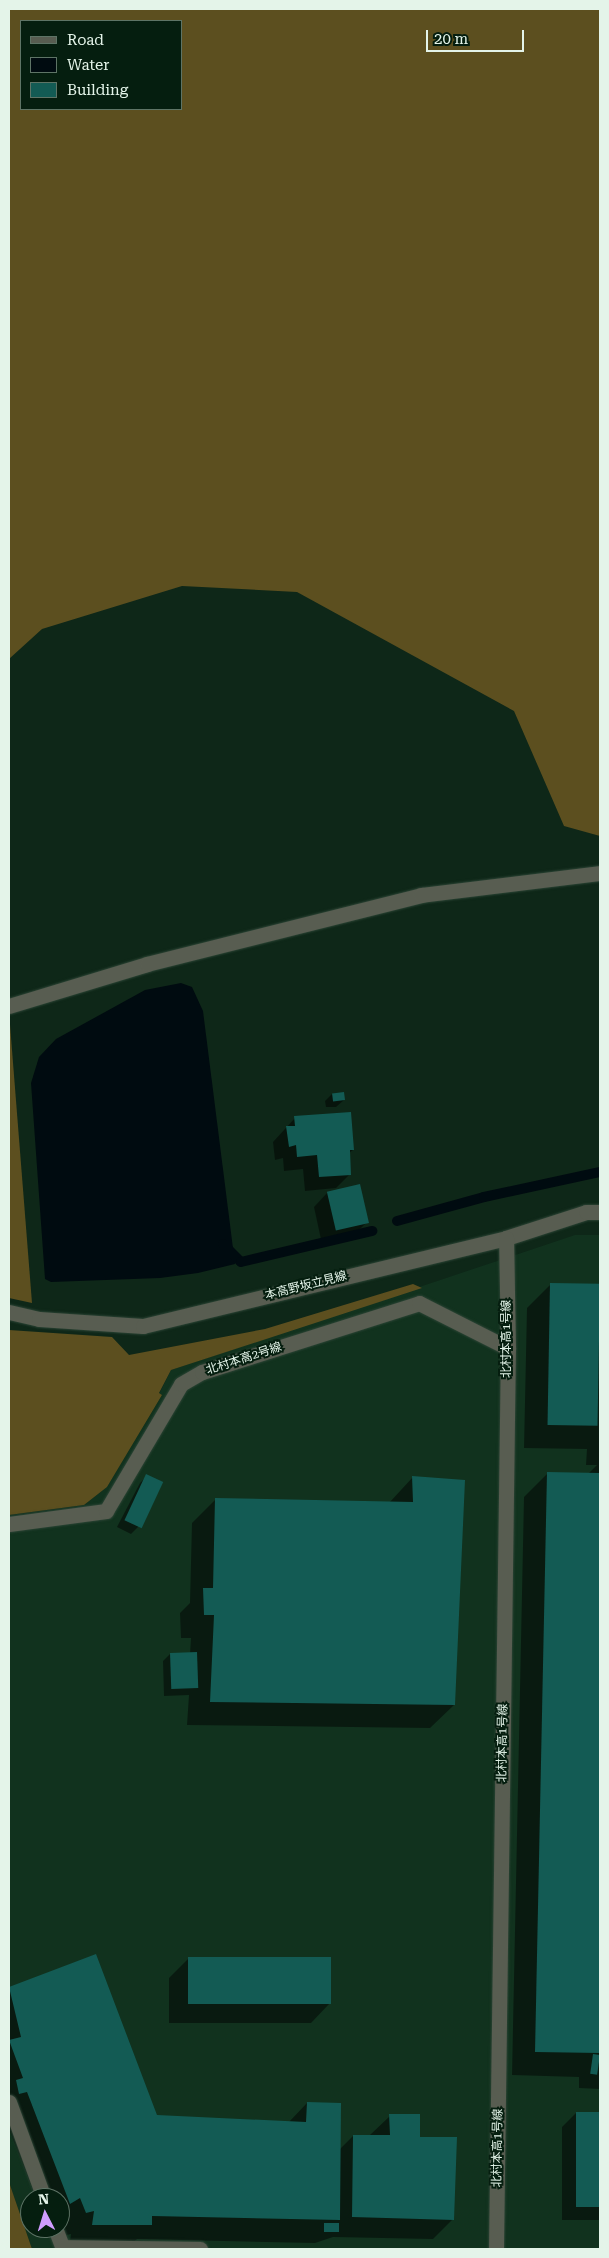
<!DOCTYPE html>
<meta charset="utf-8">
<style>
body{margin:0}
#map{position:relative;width:609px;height:2258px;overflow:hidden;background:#0e2718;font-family:"Roboto Serif","Noto Sans JP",serif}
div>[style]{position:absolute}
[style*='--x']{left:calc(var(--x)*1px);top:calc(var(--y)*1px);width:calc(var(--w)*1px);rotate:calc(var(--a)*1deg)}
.built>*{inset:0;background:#11321e}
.forest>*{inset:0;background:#5c4f1f}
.water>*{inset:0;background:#000b10}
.shadow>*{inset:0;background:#0007}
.stream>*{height:10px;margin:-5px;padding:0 5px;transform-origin:5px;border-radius:5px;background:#000b10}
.building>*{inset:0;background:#135b54;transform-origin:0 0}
.roads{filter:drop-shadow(0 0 1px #2c4435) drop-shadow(0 0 1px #2c4435)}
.minor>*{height:15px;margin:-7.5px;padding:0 7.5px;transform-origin:7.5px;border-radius:7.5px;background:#585d51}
span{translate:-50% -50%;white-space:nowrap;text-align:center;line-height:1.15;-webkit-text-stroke:4px #051e0f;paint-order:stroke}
.street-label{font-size:12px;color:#e4f4e9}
.frame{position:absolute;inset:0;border:10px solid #e4f4e9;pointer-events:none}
.legend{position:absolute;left:20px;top:20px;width:162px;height:90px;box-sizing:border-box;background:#051e0f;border:1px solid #5e7466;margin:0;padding:6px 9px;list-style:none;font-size:15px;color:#e4f4e9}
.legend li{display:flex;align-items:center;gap:10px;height:25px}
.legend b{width:25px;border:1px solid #5e7466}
.north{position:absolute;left:20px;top:2188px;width:50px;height:50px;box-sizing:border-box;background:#051e0f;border:1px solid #5e7466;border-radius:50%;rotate:355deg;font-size:14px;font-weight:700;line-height:20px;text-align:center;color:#e4f4e9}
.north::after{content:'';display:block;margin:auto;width:18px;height:22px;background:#d09dff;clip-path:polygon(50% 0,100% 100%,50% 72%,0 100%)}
.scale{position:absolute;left:426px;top:30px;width:98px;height:22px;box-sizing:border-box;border:2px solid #e4f4e9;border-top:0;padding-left:6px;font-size:15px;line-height:18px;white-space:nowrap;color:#e4f4e9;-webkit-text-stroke:4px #051e0f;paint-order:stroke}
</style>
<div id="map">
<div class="built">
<div style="clip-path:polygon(evenodd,575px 1235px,600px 1235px,600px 2249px,32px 2249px,9px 2182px,9px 1515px,84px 1505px,107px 1487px,162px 1395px,159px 1394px,171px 1370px,575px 1235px,30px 2198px,60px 2198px,60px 2228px,30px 2228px,30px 2198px)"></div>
</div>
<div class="forest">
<div style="clip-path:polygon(evenodd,9px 9px,600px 9px,600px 836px,564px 826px,514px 711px,297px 592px,182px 586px,42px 629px,9px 659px,9px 9px,21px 21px,181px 21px,181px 109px,21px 109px,21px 21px)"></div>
<div style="clip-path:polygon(9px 1012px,32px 1303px,9px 1298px)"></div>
<div style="clip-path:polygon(413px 1284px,422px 1288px,171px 1370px,159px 1393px,162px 1395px,107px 1487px,84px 1505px,9px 1515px,9px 1330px,112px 1337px,129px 1355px,265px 1329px)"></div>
<div style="clip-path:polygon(9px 2182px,32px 2249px,9px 2249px)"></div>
</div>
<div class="water">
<div style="clip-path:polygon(181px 983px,192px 987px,203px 1011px,235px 1264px,198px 1273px,160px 1278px,51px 1282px,45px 1279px,31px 1083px,39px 1057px,56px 1039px,145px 990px)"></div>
</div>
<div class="shadow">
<div style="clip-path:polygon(332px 1094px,344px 1100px,336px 1107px,326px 1107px,325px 1101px)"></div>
<div style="clip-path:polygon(295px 1118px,353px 1150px,349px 1153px,350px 1174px,336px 1188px,305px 1191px,303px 1169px,284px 1171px,283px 1158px,275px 1160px,273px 1142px)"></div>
<div style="clip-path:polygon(328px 1192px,367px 1222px,353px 1236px,322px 1244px,314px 1207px)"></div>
<div style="clip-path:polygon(551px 1284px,600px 1285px,600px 2089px,579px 2088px,579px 2077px,512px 2075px,524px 1497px,548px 1473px,588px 1474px,597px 1465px,586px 1465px,587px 1449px,524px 1448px,527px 1308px)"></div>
<div style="clip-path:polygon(147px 1476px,138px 1527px,131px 1534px,117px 1527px,140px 1483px)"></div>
<div style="clip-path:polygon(413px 1477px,454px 1705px,430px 1728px,187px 1725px,189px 1695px,164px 1696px,163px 1661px,170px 1654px,190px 1654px,191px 1638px,181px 1638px,180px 1613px,190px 1603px,192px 1523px,215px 1500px,389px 1503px)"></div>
<div style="clip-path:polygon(95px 1956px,156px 2116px,289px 2122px,307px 2103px,339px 2150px,353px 2136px,370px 2135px,390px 2116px,418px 2138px,453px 2219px,433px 2239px,333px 2237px,315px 2243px,137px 2239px,127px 2248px,69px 2248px,71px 2234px,62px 2236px,60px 2228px,60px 2198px,36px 2198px,9px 2129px,9px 1989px)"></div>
<div style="clip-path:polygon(189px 1958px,330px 2003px,311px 2023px,169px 2023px,169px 1978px)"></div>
<div style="clip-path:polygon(576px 2113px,600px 2113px,600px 2220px,562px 2220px,562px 2127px)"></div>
</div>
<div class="stream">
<div style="--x:397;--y:1221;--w:90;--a:-15.4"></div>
<div style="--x:484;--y:1197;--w:119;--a:-12.2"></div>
<div style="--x:223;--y:1244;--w:25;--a:45"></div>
<div style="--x:241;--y:1262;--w:135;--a:-13.3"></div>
</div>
<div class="building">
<div style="left:344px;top:1092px;width:8px;height:12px;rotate:83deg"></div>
<div style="clip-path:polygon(351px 1112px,354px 1150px,350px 1150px,351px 1175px,319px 1177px,317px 1155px,297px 1157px,296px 1145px,289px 1147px,286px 1126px,295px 1126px,294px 1116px)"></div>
<div style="left:360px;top:1184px;width:40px;height:34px;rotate:77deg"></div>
<div style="left:550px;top:1283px;width:50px;height:142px;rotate:1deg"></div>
<div style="clip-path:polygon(547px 1472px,600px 1473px,600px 2053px,535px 2052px)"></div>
<div style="left:146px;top:1474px;width:19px;height:51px;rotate:25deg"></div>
<div style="clip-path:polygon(412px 1476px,465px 1480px,455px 1705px,210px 1702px,214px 1615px,204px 1615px,203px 1588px,213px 1588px,215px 1498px,413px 1502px)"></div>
<div style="left:197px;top:1652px;width:36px;height:27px;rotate:88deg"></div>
<div style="clip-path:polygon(96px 1954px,157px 2115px,306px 2122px,307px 2102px,341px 2103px,340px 2220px,152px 2216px,152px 2225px,92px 2225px,94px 2211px,86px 2213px,80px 2198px,70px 2204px,27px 2092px,19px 2094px,16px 2080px,23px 2078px,9px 2040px,21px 2037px,9px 1987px)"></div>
<div style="left:188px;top:1957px;width:143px;height:47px"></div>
<div style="left:593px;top:2054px;width:7px;height:20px;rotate:8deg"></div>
<div style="left:576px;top:2112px;width:24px;height:95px"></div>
<div style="clip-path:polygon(389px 2114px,420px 2114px,420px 2137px,457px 2137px,454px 2220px,352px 2217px,353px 2135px,390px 2135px)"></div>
<div style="left:324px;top:2223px;width:15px;height:9px"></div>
</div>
<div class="roads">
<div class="minor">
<div style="--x:9;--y:1006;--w:144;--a:-16.9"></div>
<div style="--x:147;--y:964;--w:283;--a:-14.1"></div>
<div style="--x:421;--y:895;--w:180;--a:-7"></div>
<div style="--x:9;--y:1312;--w:31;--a:13"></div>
<div style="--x:39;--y:1319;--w:104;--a:3.9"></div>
<div style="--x:143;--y:1326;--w:374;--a:-13.6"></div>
<div style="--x:506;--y:1238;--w:84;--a:-18"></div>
<div style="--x:586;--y:1212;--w:14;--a:0"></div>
<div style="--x:9;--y:1524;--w:98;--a:-7.6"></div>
<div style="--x:106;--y:1511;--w:147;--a:-59.4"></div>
<div style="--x:181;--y:1384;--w:24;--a:-30"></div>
<div style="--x:202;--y:1372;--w:228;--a:-17.6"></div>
<div style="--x:419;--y:1303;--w:100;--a:26.8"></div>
<div style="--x:9;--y:2102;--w:102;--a:70"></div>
<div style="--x:55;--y:2228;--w:22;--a:69"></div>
<div style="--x:62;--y:2247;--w:138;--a:0.8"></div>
<div style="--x:496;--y:2249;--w:901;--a:-89.24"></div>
<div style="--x:508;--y:1348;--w:110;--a:-91"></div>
</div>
</div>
<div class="street-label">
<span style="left:306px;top:1286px;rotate:-14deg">本高野坂立見線</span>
<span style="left:507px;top:1339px;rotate:-90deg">北村本高1号線</span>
<span style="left:244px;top:1359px;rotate:-18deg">北村本高2号線</span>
<span style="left:503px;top:1743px;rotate:-89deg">北村本高1号線</span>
<span style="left:498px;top:2148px;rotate:-89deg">北村本高1号線</span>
</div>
<div class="frame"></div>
<ul class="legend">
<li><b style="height:6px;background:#585d51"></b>Road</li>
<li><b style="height:14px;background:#000b10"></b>Water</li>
<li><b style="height:14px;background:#135b54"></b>Building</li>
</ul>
<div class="north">N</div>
<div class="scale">20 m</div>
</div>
